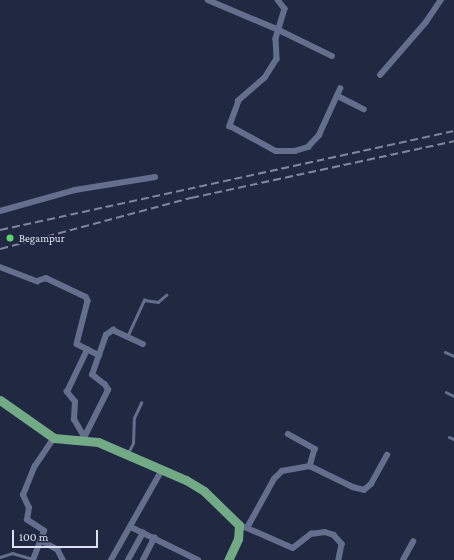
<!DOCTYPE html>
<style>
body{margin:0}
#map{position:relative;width:454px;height:560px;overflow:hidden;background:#212842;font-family:"Crimson Pro",serif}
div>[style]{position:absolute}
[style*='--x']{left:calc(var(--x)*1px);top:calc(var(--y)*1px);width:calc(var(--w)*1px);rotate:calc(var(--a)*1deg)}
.lane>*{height:2.5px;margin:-1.25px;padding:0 1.25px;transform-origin:1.25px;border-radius:1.25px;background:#656f8d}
.street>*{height:5.5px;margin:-2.75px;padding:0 2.75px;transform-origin:2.75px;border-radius:2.75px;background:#656f8d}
.primary>*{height:9px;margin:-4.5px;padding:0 4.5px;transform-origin:4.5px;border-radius:4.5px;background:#72aa86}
.rail>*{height:1.5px;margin-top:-0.75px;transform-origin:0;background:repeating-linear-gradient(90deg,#7f869b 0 8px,transparent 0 12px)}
.dots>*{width:11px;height:11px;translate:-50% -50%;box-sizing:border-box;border:2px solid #212842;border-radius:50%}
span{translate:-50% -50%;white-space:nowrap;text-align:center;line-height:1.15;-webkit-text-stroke:4px #212842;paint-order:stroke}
.poi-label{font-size:11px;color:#dae0f1}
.left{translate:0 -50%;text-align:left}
.scale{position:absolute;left:12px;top:530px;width:86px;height:18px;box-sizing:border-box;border:2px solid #dae0f1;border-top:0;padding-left:5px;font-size:12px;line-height:14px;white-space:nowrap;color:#dae0f1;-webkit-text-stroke:3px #212842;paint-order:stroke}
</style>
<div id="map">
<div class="lane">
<div style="--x:127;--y:337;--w:41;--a:-65.3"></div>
<div style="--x:144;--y:300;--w:14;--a:8"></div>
<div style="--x:158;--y:302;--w:11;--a:-41"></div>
<div style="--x:445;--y:352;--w:10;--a:24"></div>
<div style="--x:446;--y:392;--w:9;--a:27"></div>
<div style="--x:449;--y:437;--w:5;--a:22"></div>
<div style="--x:128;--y:453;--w:11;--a:-63"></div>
<div style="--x:133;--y:443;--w:25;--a:-88"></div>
<div style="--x:134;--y:418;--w:17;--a:-65"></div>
<div style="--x:0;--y:557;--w:13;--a:-18"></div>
<div style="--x:12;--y:553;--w:22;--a:16"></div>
</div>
<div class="street">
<div style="--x:208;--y:0;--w:77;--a:22.9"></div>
<div style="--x:279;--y:30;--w:59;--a:26.1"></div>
<div style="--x:278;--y:0;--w:11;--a:52"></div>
<div style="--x:285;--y:9;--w:31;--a:107"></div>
<div style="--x:276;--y:39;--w:20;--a:87"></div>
<div style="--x:277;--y:59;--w:22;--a:122"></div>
<div style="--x:265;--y:78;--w:35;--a:139"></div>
<div style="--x:239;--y:101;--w:27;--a:110"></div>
<div style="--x:230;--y:126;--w:52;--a:28.5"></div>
<div style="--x:276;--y:151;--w:19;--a:0"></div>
<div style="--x:295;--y:151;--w:14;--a:-17"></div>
<div style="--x:308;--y:147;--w:16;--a:-47"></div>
<div style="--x:319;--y:135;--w:51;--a:-65.5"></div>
<div style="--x:380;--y:75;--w:70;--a:-49"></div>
<div style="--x:426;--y:22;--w:27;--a:-56"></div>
<div style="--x:338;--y:96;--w:29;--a:27"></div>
<div style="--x:0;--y:211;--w:78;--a:-15.6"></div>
<div style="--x:75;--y:190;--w:81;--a:-9.2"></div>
<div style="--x:0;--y:267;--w:40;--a:21"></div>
<div style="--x:37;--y:281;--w:9;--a:-18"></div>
<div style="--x:46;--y:278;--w:44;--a:25.4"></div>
<div style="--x:86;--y:297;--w:4;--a:63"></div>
<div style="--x:88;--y:301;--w:44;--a:104.3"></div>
<div style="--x:77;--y:344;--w:25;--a:27"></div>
<div style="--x:288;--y:434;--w:31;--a:29"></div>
<div style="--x:315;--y:449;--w:18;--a:106"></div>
<div style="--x:84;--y:437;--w:20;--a:-120"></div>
<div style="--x:74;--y:420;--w:18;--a:-87"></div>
<div style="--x:75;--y:402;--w:13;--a:-129"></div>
<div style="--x:67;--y:392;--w:47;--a:-64.5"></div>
<div style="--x:83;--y:440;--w:56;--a:-63.4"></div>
<div style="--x:108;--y:390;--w:6;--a:-121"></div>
<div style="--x:105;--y:385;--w:16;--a:-142"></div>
<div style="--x:92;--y:375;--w:42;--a:-70.7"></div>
<div style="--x:106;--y:335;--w:9;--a:-36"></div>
<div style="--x:113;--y:330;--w:33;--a:25"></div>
<div style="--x:131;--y:527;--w:75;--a:26.2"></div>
<div style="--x:245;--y:527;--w:52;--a:23.6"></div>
<div style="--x:293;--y:548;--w:23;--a:-38"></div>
<div style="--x:311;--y:534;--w:14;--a:-8"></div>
<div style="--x:325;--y:532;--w:9;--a:18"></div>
<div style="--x:334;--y:535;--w:12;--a:48"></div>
<div style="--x:342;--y:544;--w:16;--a:101"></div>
<div style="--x:247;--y:528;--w:56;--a:-61.1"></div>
<div style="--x:274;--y:479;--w:11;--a:-45"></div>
<div style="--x:282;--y:471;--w:28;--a:-10"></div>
<div style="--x:310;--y:466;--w:48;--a:26"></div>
<div style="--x:353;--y:487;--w:11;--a:15"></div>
<div style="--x:364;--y:490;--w:9;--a:-41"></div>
<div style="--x:371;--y:484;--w:33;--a:-61"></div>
<div style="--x:42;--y:541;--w:18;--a:29"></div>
<div style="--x:58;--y:550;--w:11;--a:63"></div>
<div style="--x:33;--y:560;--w:31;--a:-69"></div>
<div style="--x:44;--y:531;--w:20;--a:-147"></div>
<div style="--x:27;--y:520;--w:12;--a:-81"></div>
<div style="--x:29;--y:508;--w:14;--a:-115"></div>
<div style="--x:23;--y:495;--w:31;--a:-68"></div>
<div style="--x:35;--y:466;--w:34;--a:-56"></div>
<div style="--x:111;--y:560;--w:103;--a:-60.5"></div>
<div style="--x:128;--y:560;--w:31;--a:-61"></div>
<div style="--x:143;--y:560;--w:25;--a:-63"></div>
<div style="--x:403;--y:560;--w:21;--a:-61"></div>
</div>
<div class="primary">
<div style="--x:0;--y:400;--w:66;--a:35.1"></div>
<div style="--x:54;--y:438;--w:44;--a:5.2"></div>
<div style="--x:98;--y:442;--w:96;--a:23.4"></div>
<div style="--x:186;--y:480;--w:21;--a:31"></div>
<div style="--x:204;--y:491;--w:49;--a:44.2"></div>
<div style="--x:239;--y:525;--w:14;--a:94"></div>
<div style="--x:238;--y:539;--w:23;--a:115"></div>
</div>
<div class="rail">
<div style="--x:0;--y:230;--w:465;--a:-12.3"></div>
<div style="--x:0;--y:249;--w:198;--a:-15"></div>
<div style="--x:191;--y:198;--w:269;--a:-12.2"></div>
</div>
<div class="dots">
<div style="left:10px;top:238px;background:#5dd56c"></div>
</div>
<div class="poi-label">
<span class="left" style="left:19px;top:238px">Begampur</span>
</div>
<div class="scale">100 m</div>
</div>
